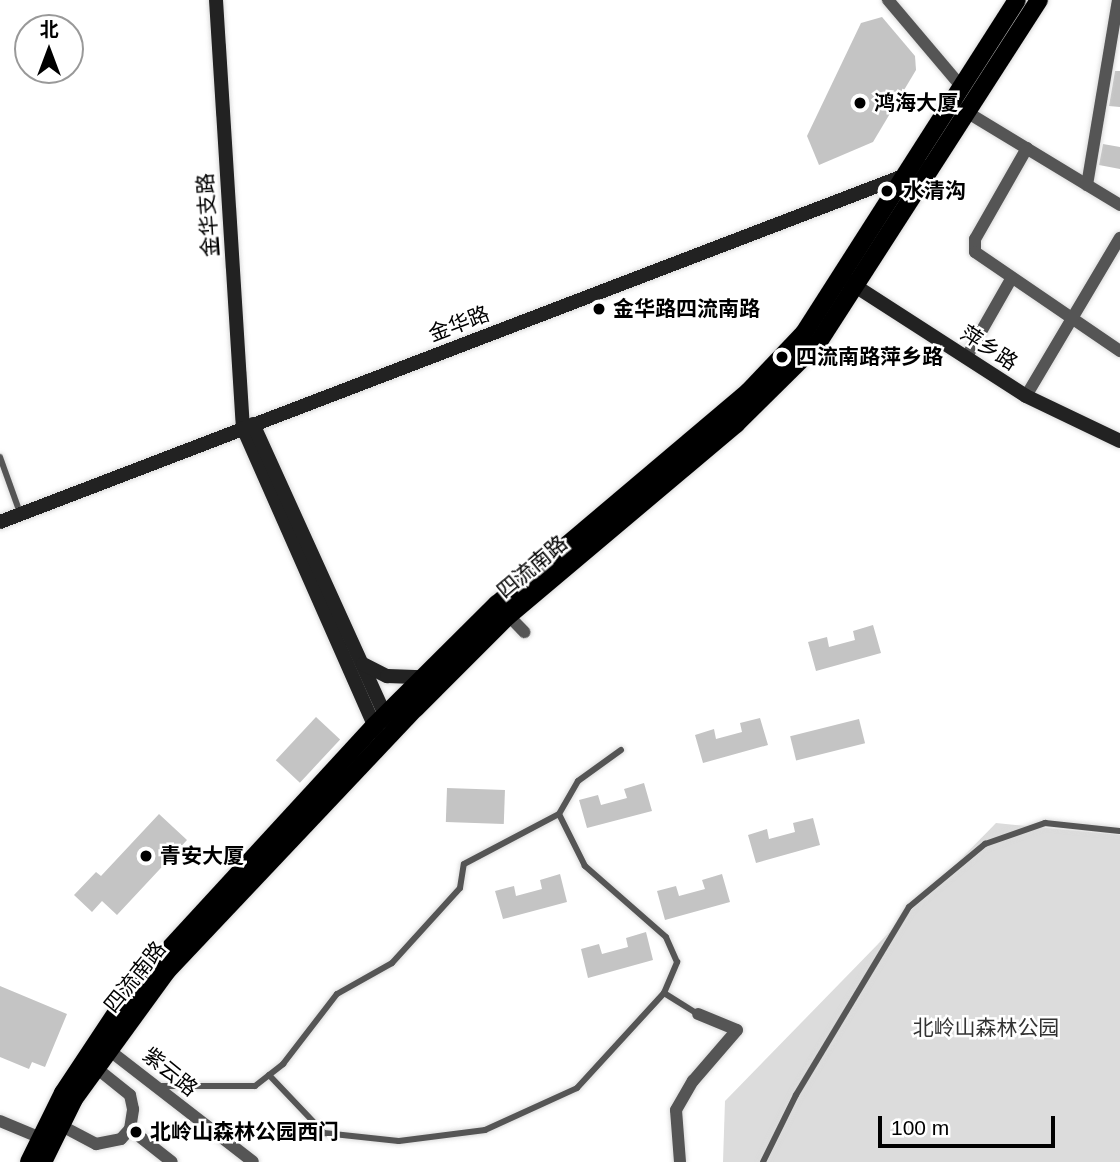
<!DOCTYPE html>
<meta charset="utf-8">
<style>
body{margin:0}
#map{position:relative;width:1120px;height:1162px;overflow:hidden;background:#fff;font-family:Arial,"Noto Sans SC",sans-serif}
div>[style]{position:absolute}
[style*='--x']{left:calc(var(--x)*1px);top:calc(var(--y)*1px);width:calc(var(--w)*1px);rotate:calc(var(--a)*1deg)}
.green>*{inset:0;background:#dcdcdc}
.building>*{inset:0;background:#c4c4c4;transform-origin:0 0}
.roads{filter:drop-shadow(0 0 2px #dbdbdb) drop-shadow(0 0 2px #dbdbdb)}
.lane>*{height:6px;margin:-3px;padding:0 3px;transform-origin:3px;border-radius:3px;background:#555}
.street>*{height:12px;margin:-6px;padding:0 6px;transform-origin:6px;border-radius:6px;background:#555}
.secondary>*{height:14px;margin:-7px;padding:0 7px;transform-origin:7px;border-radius:7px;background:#222}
.primary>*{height:18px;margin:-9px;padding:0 9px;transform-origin:9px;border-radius:9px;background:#000}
.dots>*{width:19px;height:19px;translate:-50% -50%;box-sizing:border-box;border:4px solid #fff;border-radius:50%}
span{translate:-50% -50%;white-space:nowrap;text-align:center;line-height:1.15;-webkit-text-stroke:5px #fff;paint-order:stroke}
.poi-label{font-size:21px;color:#000;font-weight:700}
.left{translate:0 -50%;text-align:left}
.street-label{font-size:21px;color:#000}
.park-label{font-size:21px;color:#333}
.north{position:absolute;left:14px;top:14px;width:70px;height:70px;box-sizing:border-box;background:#fff;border:2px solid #999;border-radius:50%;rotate:0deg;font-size:19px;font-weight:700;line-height:28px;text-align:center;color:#000}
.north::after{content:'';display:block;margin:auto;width:24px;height:32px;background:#000;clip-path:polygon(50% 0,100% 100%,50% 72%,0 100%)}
.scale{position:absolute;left:878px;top:1116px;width:177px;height:32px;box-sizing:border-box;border:4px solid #000;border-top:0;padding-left:9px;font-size:21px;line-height:24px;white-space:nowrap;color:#000;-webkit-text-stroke:5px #fff;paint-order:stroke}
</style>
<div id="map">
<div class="green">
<div style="clip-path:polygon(996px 823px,1120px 835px,1120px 1162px,723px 1162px,725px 1101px)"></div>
</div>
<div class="building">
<div style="clip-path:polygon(882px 17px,915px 56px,916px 70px,873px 142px,819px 165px,807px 136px,861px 23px)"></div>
<div style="clip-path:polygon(1115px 71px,1120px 71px,1120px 107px,1109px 106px)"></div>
<div style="clip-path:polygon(1103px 144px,1120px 147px,1120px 169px,1099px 165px)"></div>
<div style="clip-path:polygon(873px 625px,881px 653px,816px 671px,808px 642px,827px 637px,829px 647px,855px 640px,853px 631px)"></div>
<div style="left:316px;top:717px;width:33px;height:59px;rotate:43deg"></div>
<div style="clip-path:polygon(760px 718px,768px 745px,703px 763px,695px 735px,714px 729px,716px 739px,742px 732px,740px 723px)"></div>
<div style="left:859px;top:719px;width:25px;height:71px;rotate:76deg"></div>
<div style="clip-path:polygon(644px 783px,652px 811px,587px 828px,579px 800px,598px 795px,601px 805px,627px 798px,624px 789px)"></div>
<div style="left:447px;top:788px;width:58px;height:34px;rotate:2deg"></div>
<div style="clip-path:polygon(159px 814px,187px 840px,117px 915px,102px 901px,92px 912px,74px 895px,96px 872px,101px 876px)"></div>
<div style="clip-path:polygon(813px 818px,820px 845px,756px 863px,748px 835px,767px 829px,769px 839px,795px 832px,793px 823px)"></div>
<div style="clip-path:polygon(560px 874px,567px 902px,503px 919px,495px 891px,514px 886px,516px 896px,542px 889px,540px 880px)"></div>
<div style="clip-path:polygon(722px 874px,730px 902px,665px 920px,657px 891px,676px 886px,679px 896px,705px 889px,702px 880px)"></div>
<div style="clip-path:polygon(646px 932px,653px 960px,588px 978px,581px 949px,599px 944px,602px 954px,628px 947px,626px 938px)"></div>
<div style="clip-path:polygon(0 986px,67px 1014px,45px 1067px,32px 1062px,29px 1069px,0 1057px)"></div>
</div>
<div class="roads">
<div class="lane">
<div style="--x:0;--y:457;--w:59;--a:70.3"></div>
<div style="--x:664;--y:993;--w:40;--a:32"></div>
<div style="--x:269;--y:1075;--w:80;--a:46.5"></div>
<div style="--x:324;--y:1133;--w:75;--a:6.1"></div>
<div style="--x:399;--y:1141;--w:87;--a:-7.3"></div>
<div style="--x:485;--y:1130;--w:101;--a:-24.5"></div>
<div style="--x:577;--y:1088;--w:129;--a:-47.5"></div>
<div style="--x:664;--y:993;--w:34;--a:-67"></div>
<div style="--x:677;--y:962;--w:27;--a:-114"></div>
<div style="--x:666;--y:937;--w:108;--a:-138.8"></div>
<div style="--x:585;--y:866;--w:58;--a:-116.6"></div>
<div style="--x:159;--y:1086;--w:96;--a:0"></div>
<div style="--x:255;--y:1086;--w:36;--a:-38"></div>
<div style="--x:283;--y:1064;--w:88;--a:-52.4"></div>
<div style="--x:337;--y:994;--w:63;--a:-29.4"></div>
<div style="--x:392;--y:963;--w:101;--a:-47.8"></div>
<div style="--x:460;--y:888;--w:24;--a:-81"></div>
<div style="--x:464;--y:864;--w:107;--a:-27.8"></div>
<div style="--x:559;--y:814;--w:38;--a:-60"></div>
<div style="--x:578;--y:781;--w:53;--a:-35.8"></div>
<div style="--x:763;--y:1162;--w:75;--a:-63.8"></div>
<div style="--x:796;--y:1095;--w:219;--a:-59"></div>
<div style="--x:909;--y:907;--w:99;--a:-39.7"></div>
<div style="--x:985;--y:844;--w:64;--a:-19.3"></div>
<div style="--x:1045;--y:823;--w:75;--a:6.1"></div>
</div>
<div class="street">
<div style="--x:888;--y:0;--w:113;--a:49.7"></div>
<div style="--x:960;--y:108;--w:187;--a:31.2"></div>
<div style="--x:1027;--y:148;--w:105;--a:119.7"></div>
<div style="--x:975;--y:239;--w:13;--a:90"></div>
<div style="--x:975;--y:252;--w:176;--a:34.3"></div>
<div style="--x:1087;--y:185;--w:188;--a:-80.5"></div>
<div style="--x:966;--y:358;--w:91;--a:-60.3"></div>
<div style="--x:1026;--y:396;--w:184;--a:-59.3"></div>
<div style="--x:505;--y:612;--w:28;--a:46"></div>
<div style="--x:105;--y:1047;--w:187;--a:37.8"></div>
<div style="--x:0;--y:1121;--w:52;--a:22.6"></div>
<div style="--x:60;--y:1125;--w:41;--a:27.8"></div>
<div style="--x:96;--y:1144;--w:25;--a:-11"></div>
<div style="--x:121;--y:1139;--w:13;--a:-48"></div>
<div style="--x:130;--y:1129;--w:20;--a:-81"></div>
<div style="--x:133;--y:1109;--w:14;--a:-102"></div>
<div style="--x:130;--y:1095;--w:45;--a:-141.3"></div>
<div style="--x:130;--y:1129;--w:53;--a:38.2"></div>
<div style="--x:680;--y:1162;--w:52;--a:-94.4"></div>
<div style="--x:676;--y:1110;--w:34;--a:-60"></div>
<div style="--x:693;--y:1081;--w:67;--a:-49.2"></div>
<div style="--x:737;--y:1030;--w:42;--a:-157.7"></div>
</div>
<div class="secondary">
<div style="--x:216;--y:0;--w:429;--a:86.4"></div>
<div style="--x:243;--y:428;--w:332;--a:66.2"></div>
<div style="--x:846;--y:280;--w:214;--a:32.8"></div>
<div style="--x:1026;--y:396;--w:104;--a:25.6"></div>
<div style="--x:253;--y:424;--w:326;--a:65.6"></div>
<div style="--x:0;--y:522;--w:998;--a:-20.96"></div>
<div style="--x:363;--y:664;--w:27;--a:27"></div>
<div style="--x:387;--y:676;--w:35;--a:2"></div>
</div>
<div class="primary">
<div style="--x:29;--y:1162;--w:77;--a:-63.8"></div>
<div style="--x:63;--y:1093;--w:100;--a:-56.5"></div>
<div style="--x:118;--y:1010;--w:63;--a:-50.8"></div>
<div style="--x:158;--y:961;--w:319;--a:-47.4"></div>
<div style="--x:374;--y:726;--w:173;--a:-44.8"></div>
<div style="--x:497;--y:604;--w:329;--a:-40.2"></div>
<div style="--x:748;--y:392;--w:81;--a:-46.5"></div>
<div style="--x:804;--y:333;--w:395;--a:-57.4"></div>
<div style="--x:43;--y:1162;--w:70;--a:-63.8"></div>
<div style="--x:74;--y:1099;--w:158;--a:-54"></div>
<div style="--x:167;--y:971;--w:362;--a:-46.6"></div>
<div style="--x:416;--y:708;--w:130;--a:-45"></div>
<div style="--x:508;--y:616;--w:298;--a:-40.1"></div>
<div style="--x:736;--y:424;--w:115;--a:-44.6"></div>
<div style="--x:818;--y:343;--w:408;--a:-57.2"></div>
</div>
</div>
<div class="dots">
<div style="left:860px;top:103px;background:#000"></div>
<div style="left:887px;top:191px;background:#000"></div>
<div style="left:599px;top:309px;background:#000"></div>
<div style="left:782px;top:357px;background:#000"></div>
<div style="left:146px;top:856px;background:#000"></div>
<div style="left:136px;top:1132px;background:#000"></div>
</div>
<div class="poi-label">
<span class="left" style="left:874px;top:103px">鸿海大厦</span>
<span class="left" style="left:903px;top:191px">水清沟</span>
<span class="left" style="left:613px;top:309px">金华路四流南路</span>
<span class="left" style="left:796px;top:357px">四流南路萍乡路</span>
<span class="left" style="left:160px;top:856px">青安大厦</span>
<span class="left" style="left:150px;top:1132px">北岭山森林公园西门</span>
</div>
<div class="street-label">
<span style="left:208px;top:215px;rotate:-94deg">金华支路</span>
<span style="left:459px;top:324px;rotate:-21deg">金华路</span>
<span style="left:989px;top:348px;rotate:33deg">萍乡路</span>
<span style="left:532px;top:567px;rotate:-40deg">四流南路</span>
<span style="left:135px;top:977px;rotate:-51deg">四流南路</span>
<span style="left:170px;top:1072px;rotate:39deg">紫云路</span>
</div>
<div class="park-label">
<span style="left:986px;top:1028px">北岭山森林公园</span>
</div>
<div class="north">北</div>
<div class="scale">100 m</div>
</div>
